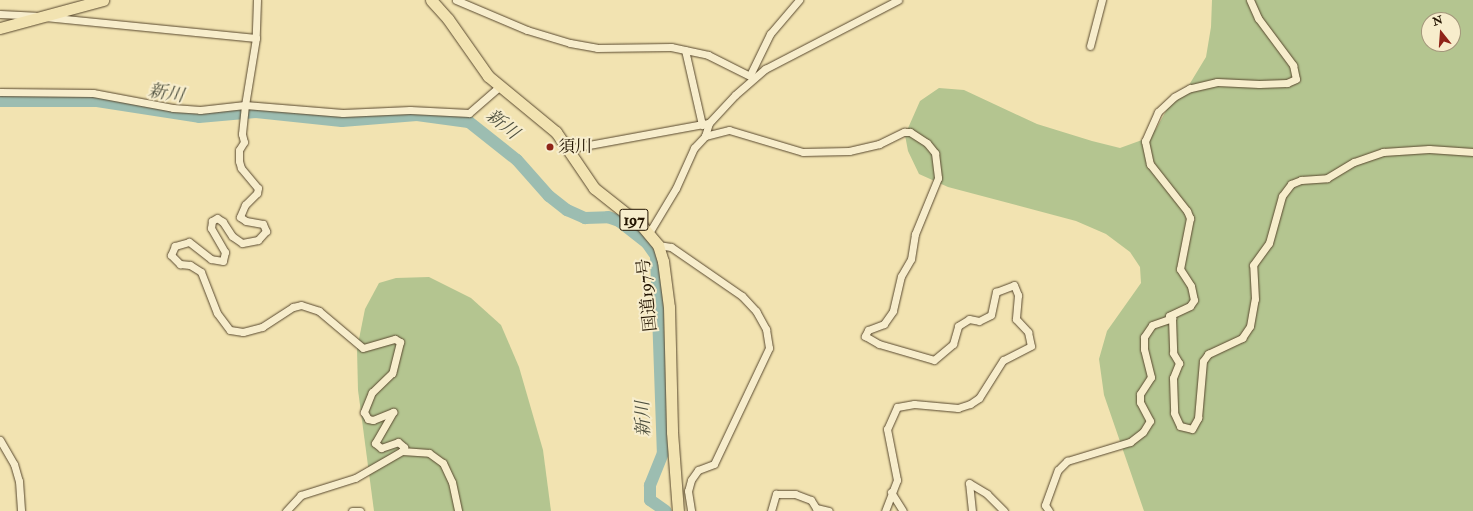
<!DOCTYPE html>
<meta charset="utf-8">
<style>
body{margin:0}
#map{position:relative;width:1473px;height:511px;overflow:hidden;background:#f2e3b1;font-family:"IM FELL Double Pica","Noto Serif JP",serif}
div>[style]{position:absolute}
[style*='--x']{left:calc(var(--x)*1px);top:calc(var(--y)*1px);width:calc(var(--w)*1px);rotate:calc(var(--a)*1deg)}
.green>*{inset:0;background:#b4c590}
.river>*{height:12px;margin:-6px;padding:0 6px;transform-origin:6px;border-radius:6px;background:#9cbdb1}
.roads{filter:drop-shadow(0 0 1px #58482e) drop-shadow(0 0 1px #58482e)}
.minor>*{height:7px;margin:-3.5px;padding:0 3.5px;transform-origin:3.5px;border-radius:3.5px;background:#f7edcc}
.trunk>*{height:11px;margin:-5.5px;padding:0 5.5px;transform-origin:5.5px;border-radius:5.5px;background:#f2e3b1}
.dots>*{width:11px;height:11px;translate:-50% -50%;box-sizing:border-box;border:2px solid #f7edcc;border-radius:50%}
span{translate:-50% -50%;white-space:nowrap;text-align:center;line-height:1.15;-webkit-text-stroke:4px #f7edcc;paint-order:stroke}
.shield-label span{padding:1px 3px;background:#f7edcc;border:1px solid;border-radius:3px;-webkit-text-stroke-width:0}
.shield-label{font-size:16px;color:#241502;font-weight:700}
.poi-label{font-size:17px;color:#241502}
.left{translate:0 -50%;text-align:left}
.street-label{font-size:17px;color:#241502}
.water-label{font-size:18px;color:#4e503f;font-style:italic}
.north{position:absolute;left:1421px;top:12px;width:40px;height:40px;box-sizing:border-box;background:#f7edcc;border:1px solid #a3977b;border-radius:50%;rotate:343deg;font-size:11px;font-weight:700;line-height:16px;text-align:center;color:#241502}
.north::after{content:'';display:block;margin:auto;width:14px;height:18px;background:#8f2418;clip-path:polygon(50% 0,100% 100%,50% 72%,0 100%)}
</style>
<div id="map">
<div class="green">
<div style="clip-path:polygon(evenodd,1212px 0,1473px 0,1473px 511px,1144px 511px,1104px 395px,1099px 359px,1107px 331px,1141px 283px,1140px 267px,1130px 252px,1106px 234px,1076px 221px,948px 187px,919px 174px,908px 151px,905px 135px,920px 101px,939px 88px,964px 90px,1037px 124px,1092px 141px,1120px 148px,1142px 140px,1156px 129px,1171px 102px,1189px 85px,1206px 57px,1211px 27px,1212px 0,1429px 20px,1453px 20px,1453px 44px,1429px 44px,1429px 20px)"></div>
<div style="clip-path:polygon(429px 277px,471px 298px,501px 325px,519px 367px,543px 450px,551px 511px,374px 511px,358px 390px,357px 349px,365px 309px,379px 283px,396px 278px)"></div>
</div>
<div class="river">
<div style="--x:0;--y:101;--w:97;--a:0"></div>
<div style="--x:97;--y:101;--w:103;--a:8.9"></div>
<div style="--x:199;--y:117;--w:57;--a:-5"></div>
<div style="--x:256;--y:112;--w:86;--a:6"></div>
<div style="--x:342;--y:121;--w:75;--a:-4.6"></div>
<div style="--x:417;--y:115;--w:52;--a:7.7"></div>
<div style="--x:469;--y:122;--w:61;--a:38.4"></div>
<div style="--x:517;--y:160;--w:48;--a:48.4"></div>
<div style="--x:549;--y:196;--w:23;--a:38"></div>
<div style="--x:567;--y:210;--w:20;--a:24"></div>
<div style="--x:585;--y:218;--w:23;--a:-2"></div>
<div style="--x:608;--y:217;--w:12;--a:20"></div>
<div style="--x:619;--y:221;--w:36;--a:38"></div>
<div style="--x:647;--y:243;--w:16;--a:55"></div>
<div style="--x:656;--y:256;--w:197;--a:88"></div>
<div style="--x:663;--y:453;--w:35;--a:112"></div>
<div style="--x:650;--y:485;--w:15;--a:90"></div>
<div style="--x:650;--y:500;--w:19;--a:35"></div>
</div>
<div class="roads">
<div class="minor">
<div style="--x:257;--y:0;--w:38;--a:92"></div>
<div style="--x:256;--y:38;--w:68;--a:99.3"></div>
<div style="--x:245;--y:105;--w:29;--a:96"></div>
<div style="--x:242;--y:134;--w:8;--a:76"></div>
<div style="--x:244;--y:142;--w:9;--a:122"></div>
<div style="--x:239;--y:150;--w:11;--a:90"></div>
<div style="--x:239;--y:161;--w:7;--a:74"></div>
<div style="--x:241;--y:168;--w:26;--a:50"></div>
<div style="--x:258;--y:188;--w:5;--a:101"></div>
<div style="--x:257;--y:193;--w:17;--a:135"></div>
<div style="--x:245;--y:205;--w:13;--a:113"></div>
<div style="--x:240;--y:217;--w:7;--a:34"></div>
<div style="--x:246;--y:221;--w:17;--a:10"></div>
<div style="--x:263;--y:224;--w:8;--a:67"></div>
<div style="--x:266;--y:231;--w:12;--a:132"></div>
<div style="--x:258;--y:240;--w:16;--a:169"></div>
<div style="--x:242;--y:243;--w:12;--a:-145"></div>
<div style="--x:232;--y:236;--w:17;--a:-123"></div>
<div style="--x:223;--y:222;--w:7;--a:-146"></div>
<div style="--x:217;--y:218;--w:6;--a:149"></div>
<div style="--x:212;--y:221;--w:7;--a:98"></div>
<div style="--x:211;--y:228;--w:28;--a:60"></div>
<div style="--x:225;--y:252;--w:9;--a:103"></div>
<div style="--x:223;--y:261;--w:12;--a:-171"></div>
<div style="--x:211;--y:259;--w:28;--a:-142"></div>
<div style="--x:189;--y:242;--w:15;--a:164"></div>
<div style="--x:175;--y:246;--w:10;--a:114"></div>
<div style="--x:171;--y:255;--w:13;--a:45"></div>
<div style="--x:180;--y:264;--w:10;--a:6"></div>
<div style="--x:190;--y:265;--w:13;--a:32"></div>
<div style="--x:201;--y:272;--w:44;--a:68.7"></div>
<div style="--x:217;--y:313;--w:21;--a:53"></div>
<div style="--x:230;--y:330;--w:13;--a:9"></div>
<div style="--x:243;--y:332;--w:20;--a:-15"></div>
<div style="--x:262;--y:327;--w:37;--a:-33"></div>
<div style="--x:293;--y:307;--w:8;--a:-14"></div>
<div style="--x:301;--y:305;--w:19;--a:18"></div>
<div style="--x:319;--y:311;--w:57;--a:40.1"></div>
<div style="--x:363;--y:348;--w:33;--a:-16"></div>
<div style="--x:395;--y:339;--w:6;--a:31"></div>
<div style="--x:400;--y:342;--w:32;--a:104"></div>
<div style="--x:392;--y:373;--w:28;--a:136"></div>
<div style="--x:372;--y:392;--w:22;--a:112"></div>
<div style="--x:364;--y:412;--w:8;--a:60"></div>
<div style="--x:368;--y:419;--w:5;--a:11"></div>
<div style="--x:373;--y:420;--w:22;--a:-22"></div>
<div style="--x:393;--y:412;--w:36;--a:120"></div>
<div style="--x:375;--y:443;--w:8;--a:40"></div>
<div style="--x:381;--y:448;--w:18;--a:-19"></div>
<div style="--x:398;--y:442;--w:8;--a:40"></div>
<div style="--x:404;--y:447;--w:4;--a:117"></div>
<div style="--x:402;--y:451;--w:54;--a:150.1"></div>
<div style="--x:355;--y:478;--w:57;--a:162.5"></div>
<div style="--x:301;--y:495;--w:22;--a:133"></div>
<div style="--x:456;--y:0;--w:77;--a:22.9"></div>
<div style="--x:527;--y:30;--w:45;--a:16.8"></div>
<div style="--x:570;--y:43;--w:27;--a:10"></div>
<div style="--x:597;--y:48;--w:74;--a:-0.8"></div>
<div style="--x:671;--y:47;--w:38;--a:12"></div>
<div style="--x:708;--y:55;--w:51;--a:26.6"></div>
<div style="--x:1250;--y:0;--w:20;--a:66"></div>
<div style="--x:1258;--y:18;--w:59;--a:53.3"></div>
<div style="--x:1293;--y:65;--w:14;--a:78"></div>
<div style="--x:1296;--y:79;--w:10;--a:156"></div>
<div style="--x:1287;--y:83;--w:28;--a:178"></div>
<div style="--x:1259;--y:84;--w:42;--a:-177.3"></div>
<div style="--x:1217;--y:82;--w:28;--a:167"></div>
<div style="--x:1190;--y:88;--w:18;--a:151"></div>
<div style="--x:1174;--y:97;--w:22;--a:137"></div>
<div style="--x:1158;--y:112;--w:32;--a:114"></div>
<div style="--x:1145;--y:141;--w:24;--a:78"></div>
<div style="--x:1150;--y:164;--w:60;--a:51.8"></div>
<div style="--x:1187;--y:211;--w:8;--a:67"></div>
<div style="--x:1190;--y:218;--w:52;--a:101.1"></div>
<div style="--x:1180;--y:269;--w:20;--a:57"></div>
<div style="--x:1191;--y:286;--w:14;--a:78"></div>
<div style="--x:1194;--y:300;--w:7;--a:124"></div>
<div style="--x:1190;--y:306;--w:23;--a:155"></div>
<div style="--x:1169;--y:316;--w:4;--a:34"></div>
<div style="--x:1172;--y:318;--w:35;--a:88"></div>
<div style="--x:1173;--y:353;--w:12;--a:59"></div>
<div style="--x:1179;--y:363;--w:16;--a:112"></div>
<div style="--x:1173;--y:378;--w:35;--a:88"></div>
<div style="--x:1174;--y:413;--w:14;--a:65"></div>
<div style="--x:1180;--y:426;--w:12;--a:14"></div>
<div style="--x:1192;--y:429;--w:13;--a:-61"></div>
<div style="--x:1198;--y:418;--w:57;--a:-85"></div>
<div style="--x:1203;--y:361;--w:9;--a:-54"></div>
<div style="--x:1208;--y:354;--w:38;--a:-25"></div>
<div style="--x:1242;--y:338;--w:14;--a:-56"></div>
<div style="--x:1250;--y:326;--w:27;--a:-80"></div>
<div style="--x:1255;--y:299;--w:34;--a:-93"></div>
<div style="--x:1253;--y:265;--w:27;--a:-54"></div>
<div style="--x:1269;--y:243;--w:49;--a:-74.5"></div>
<div style="--x:1282;--y:196;--w:15;--a:-53"></div>
<div style="--x:1291;--y:184;--w:11;--a:-22"></div>
<div style="--x:1301;--y:180;--w:26;--a:-4"></div>
<div style="--x:1327;--y:178;--w:31;--a:-31"></div>
<div style="--x:1354;--y:162;--w:31;--a:-19"></div>
<div style="--x:1383;--y:152;--w:46;--a:-3.7"></div>
<div style="--x:1429;--y:149;--w:44;--a:3.9"></div>
<div style="--x:0;--y:14;--w:35;--a:3"></div>
<div style="--x:45;--y:17;--w:212;--a:5.7"></div>
<div style="--x:1090;--y:46;--w:48;--a:-75.4"></div>
<div style="--x:685;--y:50;--w:77;--a:77.2"></div>
<div style="--x:750;--y:75;--w:46;--a:-64"></div>
<div style="--x:770;--y:34;--w:45;--a:-49.5"></div>
<div style="--x:0;--y:92;--w:93;--a:0.6"></div>
<div style="--x:93;--y:93;--w:81;--a:10.6"></div>
<div style="--x:173;--y:108;--w:27;--a:4"></div>
<div style="--x:200;--y:110;--w:45;--a:-6.3"></div>
<div style="--x:245;--y:105;--w:98;--a:4.7"></div>
<div style="--x:343;--y:113;--w:67;--a:-2.6"></div>
<div style="--x:410;--y:110;--w:59;--a:2.9"></div>
<div style="--x:469;--y:113;--w:40;--a:-41"></div>
<div style="--x:705;--y:136;--w:25;--a:-14"></div>
<div style="--x:729;--y:130;--w:77;--a:16.6"></div>
<div style="--x:803;--y:152;--w:46;--a:-1.2"></div>
<div style="--x:849;--y:151;--w:31;--a:-13"></div>
<div style="--x:879;--y:144;--w:28;--a:-26"></div>
<div style="--x:904;--y:132;--w:6;--a:0"></div>
<div style="--x:910;--y:132;--w:20;--a:33"></div>
<div style="--x:927;--y:143;--w:13;--a:51"></div>
<div style="--x:935;--y:153;--w:25;--a:83"></div>
<div style="--x:938;--y:178;--w:61;--a:112.3"></div>
<div style="--x:915;--y:234;--w:25;--a:99"></div>
<div style="--x:911;--y:259;--w:20;--a:120"></div>
<div style="--x:901;--y:276;--w:36;--a:103"></div>
<div style="--x:893;--y:311;--w:16;--a:125"></div>
<div style="--x:884;--y:324;--w:17;--a:159"></div>
<div style="--x:868;--y:330;--w:7;--a:117"></div>
<div style="--x:865;--y:336;--w:16;--a:30"></div>
<div style="--x:879;--y:344;--w:57;--a:16.2"></div>
<div style="--x:934;--y:360;--w:25;--a:-40"></div>
<div style="--x:953;--y:344;--w:19;--a:-74"></div>
<div style="--x:958;--y:326;--w:13;--a:-32"></div>
<div style="--x:969;--y:319;--w:10;--a:11"></div>
<div style="--x:979;--y:321;--w:13;--a:-27"></div>
<div style="--x:991;--y:315;--w:24;--a:-78"></div>
<div style="--x:996;--y:292;--w:19;--a:-21"></div>
<div style="--x:1014;--y:285;--w:11;--a:68"></div>
<div style="--x:1018;--y:295;--w:24;--a:95"></div>
<div style="--x:1016;--y:319;--w:18;--a:47"></div>
<div style="--x:1028;--y:332;--w:14;--a:78"></div>
<div style="--x:1031;--y:346;--w:31;--a:153"></div>
<div style="--x:1003;--y:360;--w:45;--a:122.3"></div>
<div style="--x:979;--y:398;--w:11;--a:146"></div>
<div style="--x:970;--y:404;--w:13;--a:162"></div>
<div style="--x:958;--y:408;--w:44;--a:-174.8"></div>
<div style="--x:914;--y:404;--w:17;--a:170"></div>
<div style="--x:897;--y:407;--w:24;--a:114"></div>
<div style="--x:887;--y:429;--w:52;--a:78.9"></div>
<div style="--x:897;--y:480;--w:33;--a:111"></div>
<div style="--x:567;--y:149;--w:144;--a:-10.4"></div>
<div style="--x:709;--y:123;--w:38;--a:-47"></div>
<div style="--x:735;--y:95;--w:40;--a:-41"></div>
<div style="--x:765;--y:69;--w:150;--a:-27.4"></div>
<div style="--x:649;--y:233;--w:52;--a:-59"></div>
<div style="--x:676;--y:188;--w:44;--a:-65.8"></div>
<div style="--x:694;--y:148;--w:16;--a:-47"></div>
<div style="--x:705;--y:136;--w:14;--a:-73"></div>
<div style="--x:658;--y:245;--w:13;--a:9"></div>
<div style="--x:671;--y:247;--w:86;--a:34.6"></div>
<div style="--x:742;--y:296;--w:21;--a:47"></div>
<div style="--x:756;--y:311;--w:21;--a:61"></div>
<div style="--x:766;--y:329;--w:19;--a:81"></div>
<div style="--x:769;--y:348;--w:128;--a:115.4"></div>
<div style="--x:714;--y:464;--w:17;--a:159"></div>
<div style="--x:698;--y:470;--w:12;--a:125"></div>
<div style="--x:691;--y:480;--w:11;--a:105"></div>
<div style="--x:688;--y:491;--w:20;--a:81"></div>
<div style="--x:0;--y:440;--w:28;--a:60"></div>
<div style="--x:14;--y:464;--w:18;--a:74"></div>
<div style="--x:19;--y:481;--w:30;--a:86"></div>
<div style="--x:402;--y:451;--w:27;--a:4"></div>
<div style="--x:429;--y:453;--w:17;--a:36"></div>
<div style="--x:443;--y:463;--w:21;--a:65"></div>
<div style="--x:452;--y:482;--w:30;--a:78"></div>
<div style="--x:891;--y:492;--w:22;--a:58"></div>
<div style="--x:352;--y:511;--w:8;--a:0"></div>
<div style="--x:771;--y:511;--w:18;--a:-74"></div>
<div style="--x:776;--y:494;--w:19;--a:0"></div>
<div style="--x:795;--y:494;--w:17;--a:21"></div>
<div style="--x:811;--y:500;--w:9;--a:58"></div>
<div style="--x:816;--y:508;--w:13;--a:13"></div>
<div style="--x:972;--y:511;--w:28;--a:-96"></div>
<div style="--x:969;--y:483;--w:21;--a:31"></div>
<div style="--x:987;--y:494;--w:24;--a:45"></div>
<div style="--x:1049;--y:511;--w:7;--a:-124"></div>
<div style="--x:1045;--y:505;--w:37;--a:-70"></div>
<div style="--x:1058;--y:470;--w:13;--a:-45"></div>
<div style="--x:1067;--y:461;--w:66;--a:-16.8"></div>
<div style="--x:1130;--y:442;--w:16;--a:-38"></div>
<div style="--x:1143;--y:432;--w:13;--a:-58"></div>
<div style="--x:1150;--y:421;--w:21;--a:-118"></div>
<div style="--x:1140;--y:402;--w:8;--a:-90"></div>
<div style="--x:1140;--y:394;--w:20;--a:-57"></div>
<div style="--x:1151;--y:377;--w:29;--a:-104"></div>
<div style="--x:1144;--y:349;--w:12;--a:-90"></div>
<div style="--x:1144;--y:337;--w:14;--a:-56"></div>
<div style="--x:1152;--y:325;--w:21;--a:-19"></div>
</div>
<div class="trunk">
<div style="--x:431;--y:0;--w:25;--a:48"></div>
<div style="--x:448;--y:19;--w:70;--a:54.9"></div>
<div style="--x:488;--y:76;--w:88;--a:39.5"></div>
<div style="--x:556;--y:132;--w:68;--a:55.8"></div>
<div style="--x:594;--y:188;--w:61;--a:38.4"></div>
<div style="--x:642;--y:226;--w:25;--a:50"></div>
<div style="--x:658;--y:245;--w:17;--a:73"></div>
<div style="--x:663;--y:261;--w:46;--a:82.6"></div>
<div style="--x:669;--y:307;--w:125;--a:88.6"></div>
<div style="--x:672;--y:432;--w:79;--a:85.7"></div>
<div style="--x:0;--y:28;--w:107;--a:-15.2"></div>
</div>
</div>
<div class="dots">
<div style="left:550px;top:147px;background:#8f2418"></div>
</div>
<div class="shield-label">
<span style="left:634px;top:220px">197</span>
</div>
<div class="poi-label">
<span class="left" style="left:558px;top:147px">須川</span>
</div>
<div class="street-label">
<span style="left:647px;top:295px;rotate:-96deg">国道197号</span>
</div>
<div class="water-label">
<span style="left:166px;top:94px;rotate:9deg">新川</span>
<span style="left:502px;top:125px;rotate:39deg">新川</span>
<span style="left:644px;top:419px;rotate:-92deg">新川</span>
</div>
<div class="north">N</div>
</div>
